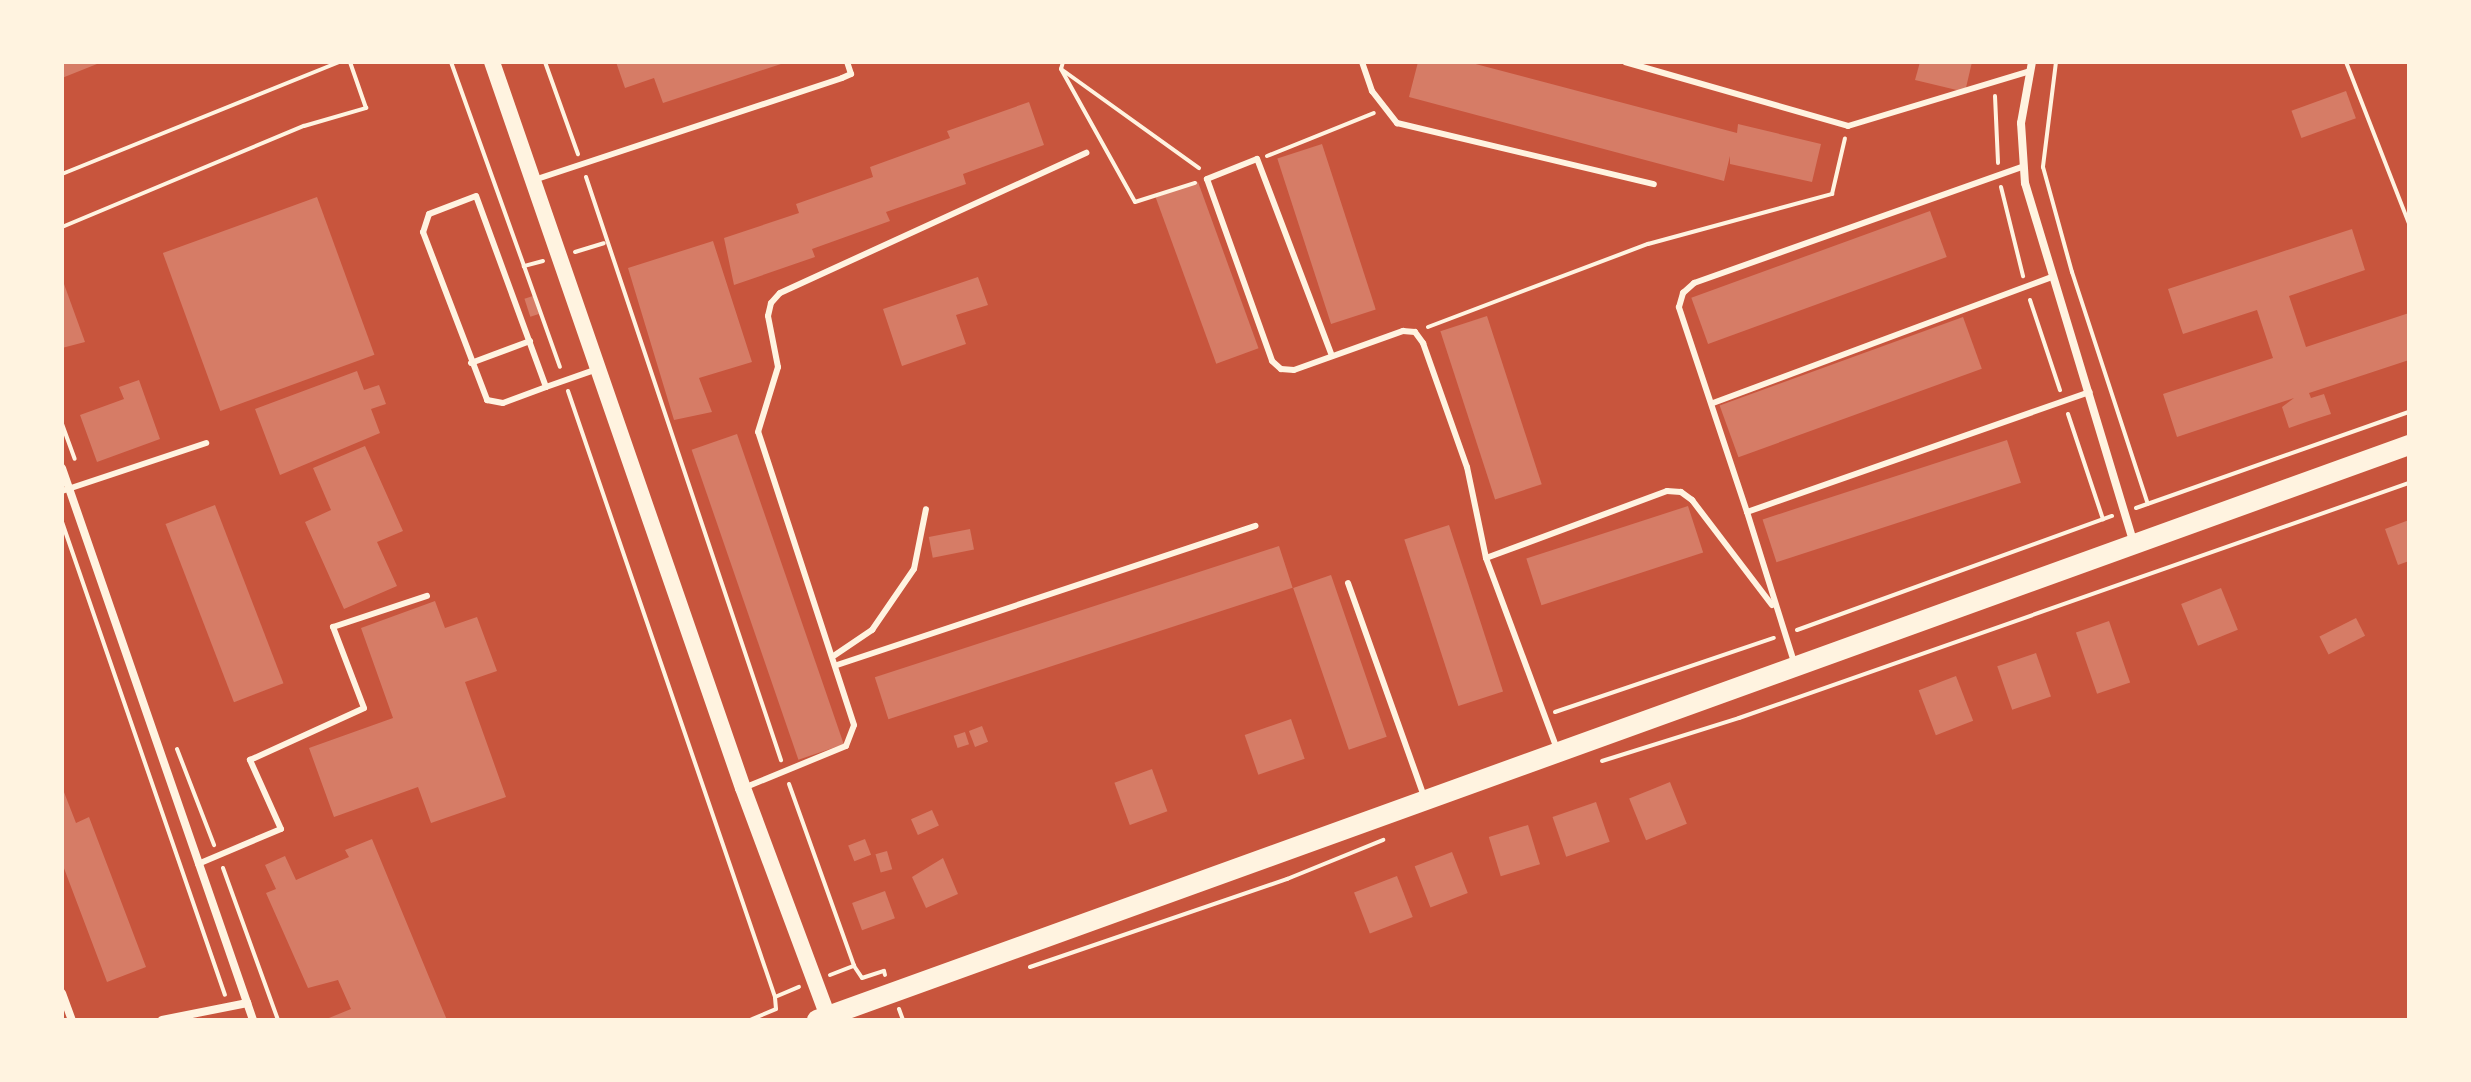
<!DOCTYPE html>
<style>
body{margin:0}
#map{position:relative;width:2471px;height:1082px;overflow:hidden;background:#c8553d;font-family:Overpass,sans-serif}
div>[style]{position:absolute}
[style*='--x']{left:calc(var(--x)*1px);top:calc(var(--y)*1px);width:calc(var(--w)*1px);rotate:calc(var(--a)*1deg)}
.building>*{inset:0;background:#d67c66;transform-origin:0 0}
.path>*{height:4px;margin:-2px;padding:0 2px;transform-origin:2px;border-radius:2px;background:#fff3e0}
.service>*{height:6px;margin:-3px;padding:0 3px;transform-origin:3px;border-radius:3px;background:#fff3e0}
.minor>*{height:8px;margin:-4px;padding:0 4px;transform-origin:4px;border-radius:4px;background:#fff3e0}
.secondary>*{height:16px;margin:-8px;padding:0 8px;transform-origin:8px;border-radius:8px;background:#fff3e0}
.primary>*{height:20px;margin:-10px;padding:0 10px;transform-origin:10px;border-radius:10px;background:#fff3e0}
span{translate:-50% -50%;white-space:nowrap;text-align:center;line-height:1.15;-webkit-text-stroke:6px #fff3e0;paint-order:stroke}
.frame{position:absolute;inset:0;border:64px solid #fff3e0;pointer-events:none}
</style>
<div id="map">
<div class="building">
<div style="clip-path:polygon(62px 62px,102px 62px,62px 78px)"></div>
<div style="clip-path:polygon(616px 62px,784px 62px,784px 63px,663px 103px,654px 78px,625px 88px)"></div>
<div style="clip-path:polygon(1418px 62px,1468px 62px,1737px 133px,1738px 124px,1821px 144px,1812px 182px,1730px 164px,1730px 156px,1724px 181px,1409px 97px)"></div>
<div style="clip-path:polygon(1920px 62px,1972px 62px,1965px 92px,1915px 80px)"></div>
<div style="left:2346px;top:91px;width:29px;height:58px;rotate:70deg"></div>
<div style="clip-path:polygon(1029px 102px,1044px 145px,963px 174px,966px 184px,886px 212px,890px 221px,812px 249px,815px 257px,734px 285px,724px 238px,799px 213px,796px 204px,873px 177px,870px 167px,950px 138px,947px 131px)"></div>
<div style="left:1322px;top:144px;width:174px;height:47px;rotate:72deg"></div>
<div style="left:1198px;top:182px;width:177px;height:45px;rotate:70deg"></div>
<div style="left:317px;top:197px;width:168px;height:164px;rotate:70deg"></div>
<div style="left:1930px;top:211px;width:49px;height:254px;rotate:70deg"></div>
<div style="clip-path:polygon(2352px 229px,2365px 270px,2289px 296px,2306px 347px,2409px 313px,2409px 360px,2309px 393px,2311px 398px,2324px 394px,2331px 414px,2309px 421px,2289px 428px,2282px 407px,2294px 398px,2177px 437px,2163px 394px,2273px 358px,2257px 310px,2183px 334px,2168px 289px)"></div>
<div style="clip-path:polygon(713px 241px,752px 362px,699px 378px,712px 412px,674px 420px,628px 268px)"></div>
<div style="clip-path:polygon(978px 277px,988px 305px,956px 315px,966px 344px,902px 366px,883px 309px)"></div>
<div style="clip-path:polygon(64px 284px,85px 342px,62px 348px,62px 285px)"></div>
<div style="left:533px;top:296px;width:19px;height:9px;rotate:72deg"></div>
<div style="left:1487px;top:316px;width:177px;height:49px;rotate:72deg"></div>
<div style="left:1963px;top:317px;width:55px;height:259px;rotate:70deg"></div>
<div style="clip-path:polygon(357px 371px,364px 390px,379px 385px,386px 404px,371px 409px,380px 433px,280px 475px,255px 409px)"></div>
<div style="clip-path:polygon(139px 380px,160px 439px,97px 462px,80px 415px,124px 399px,119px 387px)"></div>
<div style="left:737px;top:434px;width:328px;height:48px;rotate:71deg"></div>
<div style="left:2007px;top:440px;width:45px;height:257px;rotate:72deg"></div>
<div style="clip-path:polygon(365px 446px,403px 531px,377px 542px,397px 586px,344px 609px,305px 522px,331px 510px,313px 468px)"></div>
<div style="left:215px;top:505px;width:191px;height:53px;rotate:69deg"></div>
<div style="left:1688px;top:506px;width:49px;height:170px;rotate:72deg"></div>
<div style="clip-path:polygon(2409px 520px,2409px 561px,2398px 565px,2385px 529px)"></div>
<div style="left:1449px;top:525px;width:175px;height:47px;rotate:72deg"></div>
<div style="left:970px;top:529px;width:21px;height:42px;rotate:79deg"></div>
<div style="left:1279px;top:546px;width:44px;height:425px;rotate:72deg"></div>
<div style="left:1331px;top:575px;width:171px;height:40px;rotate:71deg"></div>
<div style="left:2221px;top:588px;width:45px;height:43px;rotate:68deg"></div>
<div style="clip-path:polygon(435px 601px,445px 628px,477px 617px,497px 671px,465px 682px,506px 797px,431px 823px,418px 787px,334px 817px,309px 748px,393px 718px,361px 628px)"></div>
<div style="left:2356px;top:618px;width:20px;height:41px;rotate:63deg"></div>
<div style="left:2109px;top:621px;width:65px;height:35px;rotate:71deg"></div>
<div style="left:2036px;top:653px;width:46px;height:41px;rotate:71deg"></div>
<div style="left:1956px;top:676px;width:48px;height:40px;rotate:69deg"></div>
<div style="left:1291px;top:719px;width:42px;height:49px;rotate:71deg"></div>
<div style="left:982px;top:726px;width:17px;height:14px;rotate:69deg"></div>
<div style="left:965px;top:732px;width:13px;height:12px;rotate:72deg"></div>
<div style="left:1152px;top:769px;width:45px;height:40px;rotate:70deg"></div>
<div style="left:1670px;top:782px;width:45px;height:44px;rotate:68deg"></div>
<div style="clip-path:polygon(62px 787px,76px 823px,89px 817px,146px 967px,107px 982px,62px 863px)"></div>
<div style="left:1596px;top:802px;width:42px;height:46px;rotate:71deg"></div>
<div style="left:932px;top:810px;width:17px;height:23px;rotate:66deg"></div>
<div style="left:1528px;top:825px;width:41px;height:41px;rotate:73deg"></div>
<div style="clip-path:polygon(372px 839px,429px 977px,447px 1020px,324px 1020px,351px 1009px,338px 980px,308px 988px,266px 893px,276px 889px,265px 865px,285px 856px,296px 880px,349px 857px,345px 850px)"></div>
<div style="left:865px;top:839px;width:17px;height:18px;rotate:69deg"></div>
<div style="left:887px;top:851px;width:19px;height:12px;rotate:74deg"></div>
<div style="left:1452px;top:852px;width:44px;height:40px;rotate:69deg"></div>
<div style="clip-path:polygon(943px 858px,958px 894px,926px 908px,912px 877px)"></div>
<div style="left:1397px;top:876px;width:44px;height:46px;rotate:69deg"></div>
<div style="left:885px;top:891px;width:29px;height:35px;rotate:70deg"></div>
</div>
<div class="path">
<div style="--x:451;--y:62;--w:217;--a:70.3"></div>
<div style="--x:545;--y:62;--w:98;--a:70.3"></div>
<div style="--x:1063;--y:62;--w:7;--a:106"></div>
<div style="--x:1061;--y:69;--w:170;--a:35.7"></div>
<div style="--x:2056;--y:62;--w:106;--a:97.1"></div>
<div style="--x:2043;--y:167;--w:109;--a:74.6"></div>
<div style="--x:2072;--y:272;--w:244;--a:71.9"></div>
<div style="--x:2346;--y:62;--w:174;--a:68.7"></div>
<div style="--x:1061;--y:69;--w:152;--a:60.9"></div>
<div style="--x:1135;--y:202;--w:63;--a:-17.6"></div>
<div style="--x:1995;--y:96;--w:67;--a:87.4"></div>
<div style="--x:1267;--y:156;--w:115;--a:-21.9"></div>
<div style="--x:62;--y:174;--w:299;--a:-22"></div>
<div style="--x:586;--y:177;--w:615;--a:71.51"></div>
<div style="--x:2001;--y:187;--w:92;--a:76.1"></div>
<div style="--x:62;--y:227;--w:262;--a:-22.7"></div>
<div style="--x:304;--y:126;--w:65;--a:-16.2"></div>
<div style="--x:366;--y:108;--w:49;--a:-109.2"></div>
<div style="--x:575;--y:252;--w:30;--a:-17"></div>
<div style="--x:543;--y:261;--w:20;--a:165"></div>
<div style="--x:524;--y:266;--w:107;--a:70.4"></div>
<div style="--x:2030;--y:300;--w:95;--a:71.6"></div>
<div style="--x:1428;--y:327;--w:235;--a:-20.7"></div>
<div style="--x:1648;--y:244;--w:191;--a:-15.2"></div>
<div style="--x:1832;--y:194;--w:57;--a:-76.9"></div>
<div style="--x:568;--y:391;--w:640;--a:71.14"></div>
<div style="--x:775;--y:997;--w:26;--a:-23"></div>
<div style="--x:2068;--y:414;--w:111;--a:71.6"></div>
<div style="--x:62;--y:424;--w:37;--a:70"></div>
<div style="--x:2136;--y:508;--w:289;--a:-19.4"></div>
<div style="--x:62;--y:522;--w:500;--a:70.99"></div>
<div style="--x:1797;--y:630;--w:335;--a:-19.9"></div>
<div style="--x:1555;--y:712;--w:231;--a:-18.7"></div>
<div style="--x:177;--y:749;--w:103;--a:68.9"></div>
<div style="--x:1602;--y:761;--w:144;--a:-17.4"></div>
<div style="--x:1739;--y:718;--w:710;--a:-19.33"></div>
<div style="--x:789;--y:784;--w:193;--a:70.3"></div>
<div style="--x:854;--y:966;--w:14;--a:56"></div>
<div style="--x:862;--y:978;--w:23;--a:-18"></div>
<div style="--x:884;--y:971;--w:4;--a:76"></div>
<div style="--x:223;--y:868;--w:162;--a:70.1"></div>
<div style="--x:1030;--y:967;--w:272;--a:-18.9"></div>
<div style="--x:1287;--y:879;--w:104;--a:-22.1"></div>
<div style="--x:830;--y:975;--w:26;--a:-21"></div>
<div style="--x:899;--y:1009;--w:12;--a:70"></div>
<div style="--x:750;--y:1020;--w:28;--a:-23"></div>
<div style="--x:776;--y:1009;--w:12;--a:-95"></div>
</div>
<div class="service">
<div style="--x:1362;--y:62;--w:31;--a:71"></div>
<div style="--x:1372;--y:91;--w:41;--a:52"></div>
<div style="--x:1397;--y:123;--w:264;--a:13.4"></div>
<div style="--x:1625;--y:62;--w:232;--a:16"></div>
<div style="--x:1848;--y:126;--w:190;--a:-16.8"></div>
<div style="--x:534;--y:180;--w:324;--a:-18.3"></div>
<div style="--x:842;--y:78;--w:10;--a:-24"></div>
<div style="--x:851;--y:74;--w:13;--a:-108"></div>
<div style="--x:1332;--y:356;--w:211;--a:-110.8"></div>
<div style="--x:1257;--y:159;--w:54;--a:158.2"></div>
<div style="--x:1207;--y:179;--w:193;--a:70.3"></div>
<div style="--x:1272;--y:361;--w:12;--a:42"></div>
<div style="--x:1281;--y:369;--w:13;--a:4"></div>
<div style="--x:1294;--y:370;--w:116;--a:-19.7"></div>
<div style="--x:1403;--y:331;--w:12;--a:5"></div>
<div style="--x:1415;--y:332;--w:14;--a:54"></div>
<div style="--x:1423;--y:343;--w:132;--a:70.5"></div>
<div style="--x:1467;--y:467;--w:93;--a:78.2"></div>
<div style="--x:1486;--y:558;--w:204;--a:69.6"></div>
<div style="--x:471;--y:363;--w:63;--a:-20.4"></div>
<div style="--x:546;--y:387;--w:203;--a:-110.1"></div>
<div style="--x:476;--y:196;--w:50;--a:159"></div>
<div style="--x:429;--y:214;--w:19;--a:108"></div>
<div style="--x:423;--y:232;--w:180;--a:69.1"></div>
<div style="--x:487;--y:400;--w:16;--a:11"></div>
<div style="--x:503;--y:403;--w:46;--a:-20.4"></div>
<div style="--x:546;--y:387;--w:54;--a:-19.4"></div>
<div style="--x:1713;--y:403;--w:359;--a:-20.4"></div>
<div style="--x:62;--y:491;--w:152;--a:-18.4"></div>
<div style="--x:1747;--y:512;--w:216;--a:-108.4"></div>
<div style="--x:1679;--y:307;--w:15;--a:-74"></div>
<div style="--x:1683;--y:293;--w:15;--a:-42"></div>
<div style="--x:1694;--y:283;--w:348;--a:-19.5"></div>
<div style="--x:1486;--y:558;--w:193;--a:-20.3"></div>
<div style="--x:1667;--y:491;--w:14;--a:4"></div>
<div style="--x:1681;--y:492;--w:14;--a:36"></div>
<div style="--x:1692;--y:500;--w:132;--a:52.7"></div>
<div style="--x:1348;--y:583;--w:229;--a:70.4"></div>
<div style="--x:835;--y:655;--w:45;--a:-34"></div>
<div style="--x:872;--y:630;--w:74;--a:-55.5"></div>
<div style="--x:914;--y:569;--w:61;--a:-78.7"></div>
<div style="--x:1794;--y:662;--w:157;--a:-107.4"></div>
<div style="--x:1747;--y:512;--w:363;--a:-19.3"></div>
<div style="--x:837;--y:665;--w:441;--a:-18.4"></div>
<div style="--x:746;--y:787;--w:108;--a:-22.3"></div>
<div style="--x:846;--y:746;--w:22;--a:-69"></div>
<div style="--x:854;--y:725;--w:308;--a:-108.1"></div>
<div style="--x:758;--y:432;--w:68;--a:-72.9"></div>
<div style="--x:778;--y:367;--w:52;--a:-101.1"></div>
<div style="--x:768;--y:316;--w:13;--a:-77"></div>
<div style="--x:771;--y:303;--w:13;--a:-48"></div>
<div style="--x:780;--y:293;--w:337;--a:-24.6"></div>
<div style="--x:198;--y:864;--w:90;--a:-22.9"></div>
<div style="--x:281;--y:829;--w:76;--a:-114.2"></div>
<div style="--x:250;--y:760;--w:125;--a:-24.5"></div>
<div style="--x:364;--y:708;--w:87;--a:-110.9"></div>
<div style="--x:333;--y:627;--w:99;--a:-18.3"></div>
</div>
<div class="minor">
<div style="--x:2032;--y:62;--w:62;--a:100.2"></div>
<div style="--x:2021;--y:123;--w:60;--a:86.2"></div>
<div style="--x:2025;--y:183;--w:377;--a:73.2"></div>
<div style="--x:62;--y:468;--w:584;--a:70.91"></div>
<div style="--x:62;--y:993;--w:29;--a:70"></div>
<div style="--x:162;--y:1020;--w:87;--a:-11.3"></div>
</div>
<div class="secondary">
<div style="--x:492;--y:62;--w:768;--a:70.93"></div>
<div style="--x:743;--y:788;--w:243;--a:69.6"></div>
</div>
<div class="primary">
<div style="--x:817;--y:1020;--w:1693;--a:-19.86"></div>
</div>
<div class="frame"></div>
</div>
